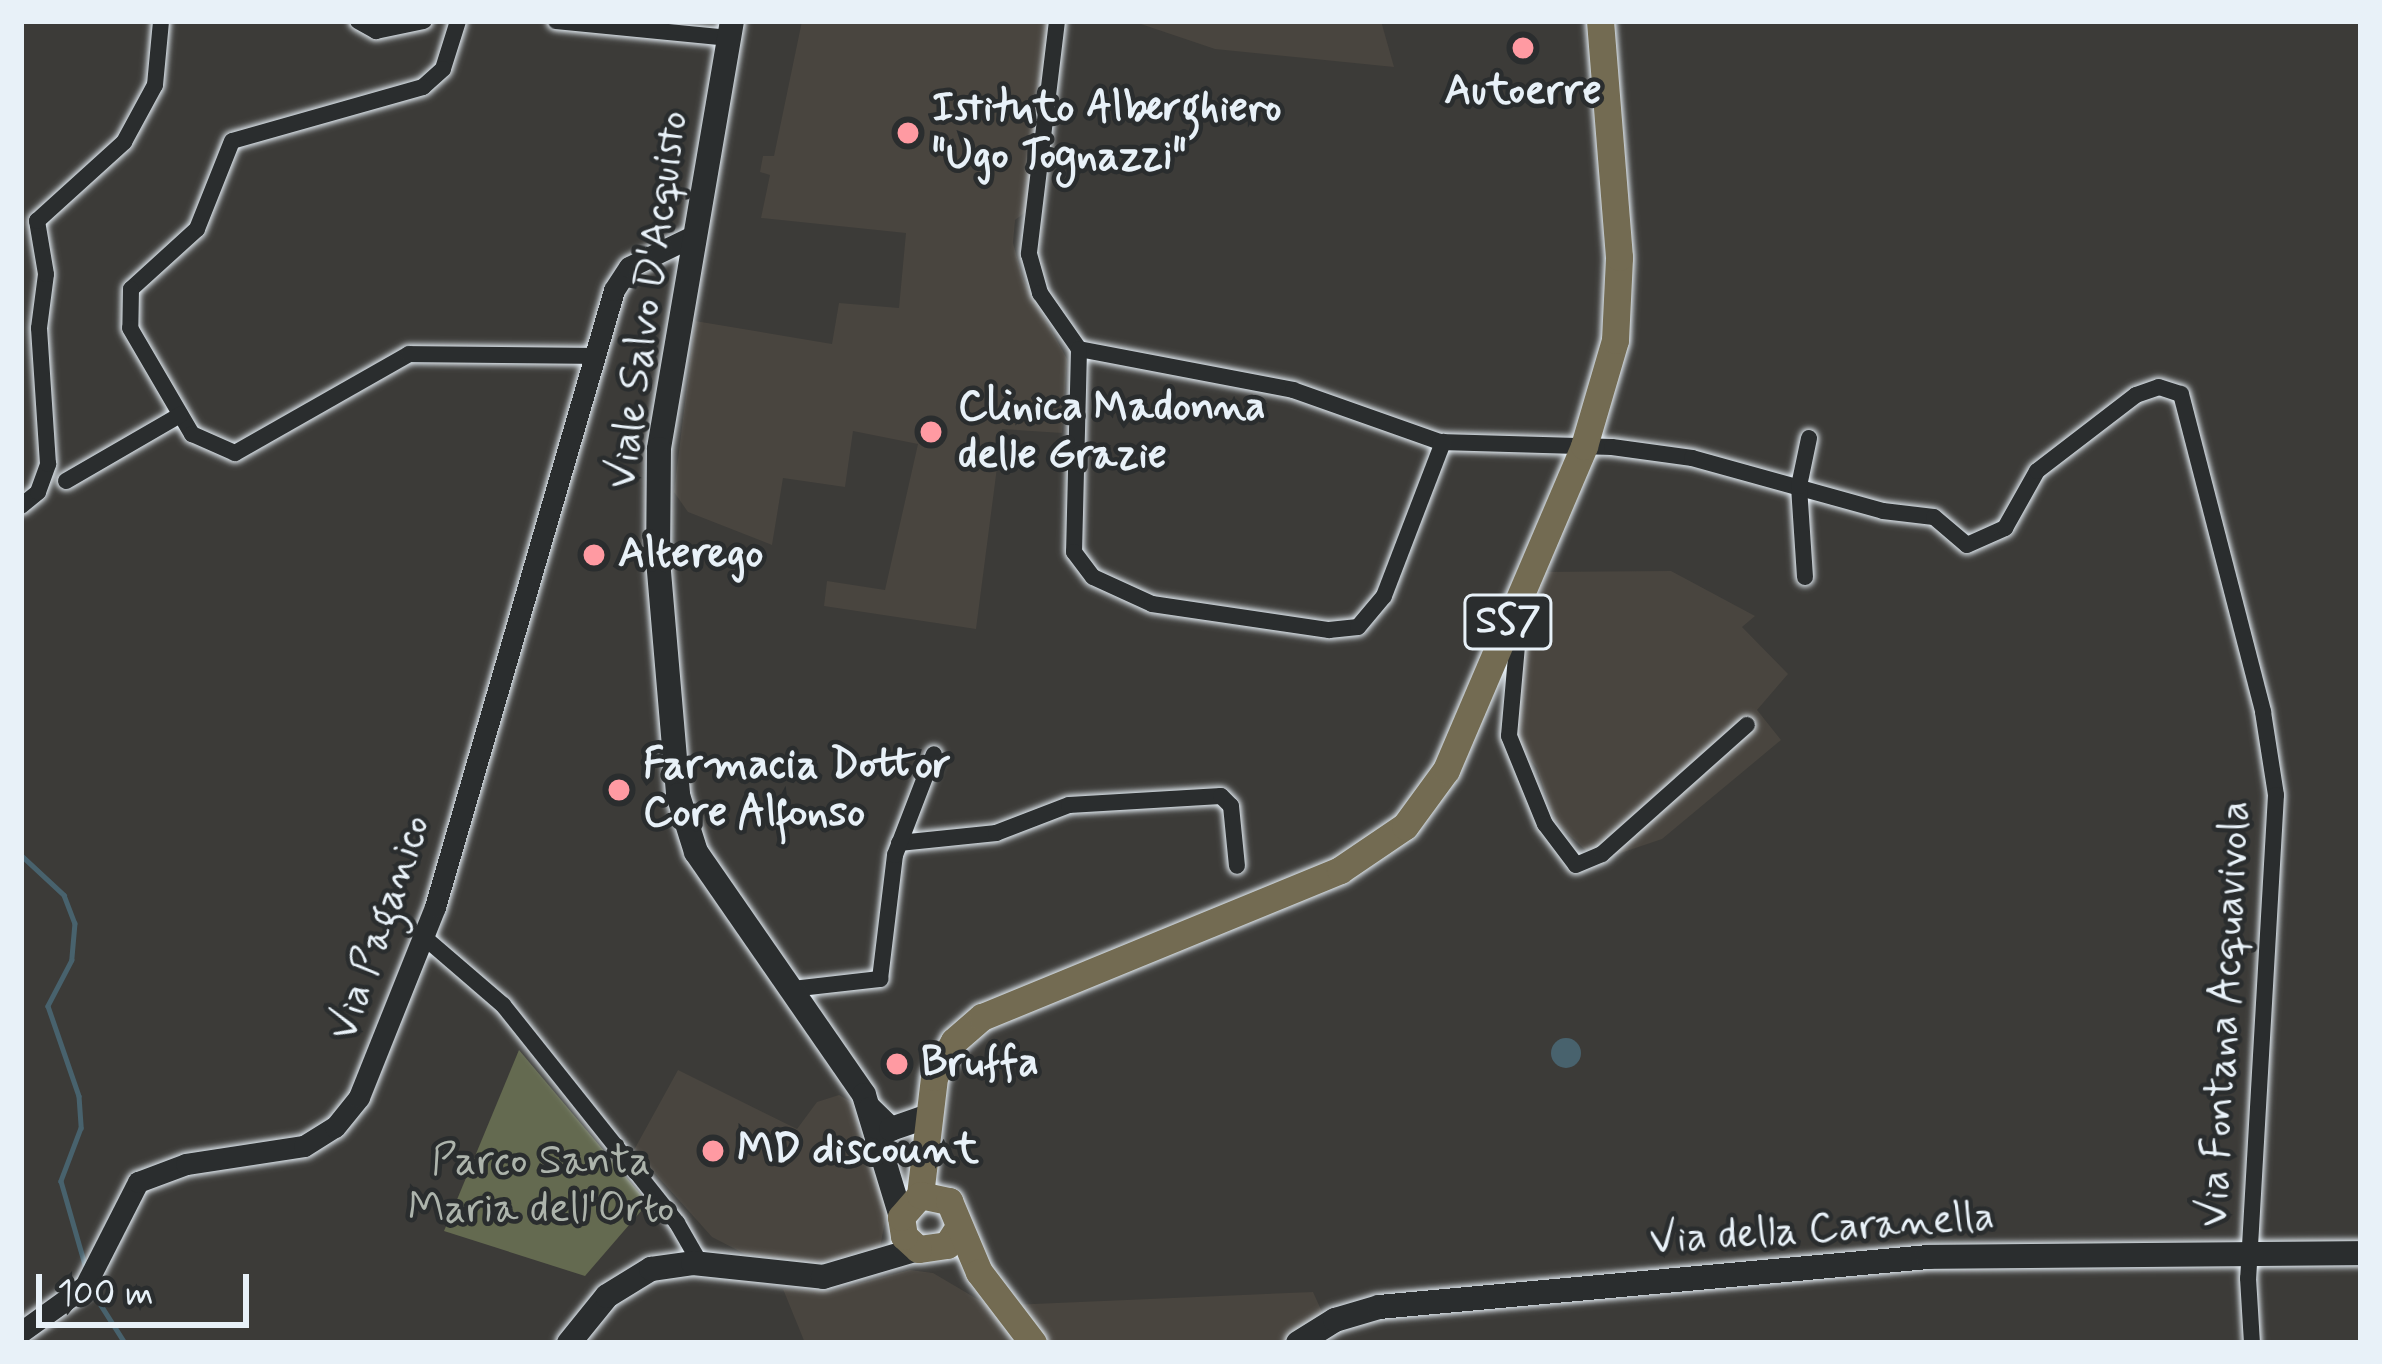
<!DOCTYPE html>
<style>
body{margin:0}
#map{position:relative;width:2382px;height:1364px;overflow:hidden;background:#3c3b38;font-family:Mynerve,sans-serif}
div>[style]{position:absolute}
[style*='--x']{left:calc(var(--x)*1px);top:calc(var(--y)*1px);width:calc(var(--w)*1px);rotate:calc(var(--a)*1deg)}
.built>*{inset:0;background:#49453f}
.green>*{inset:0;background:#646a50}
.water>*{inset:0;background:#48626d}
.round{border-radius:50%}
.stream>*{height:4.5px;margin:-2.25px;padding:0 2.25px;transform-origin:2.25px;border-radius:2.25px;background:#48626d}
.roads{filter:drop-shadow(0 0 3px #e8f1f8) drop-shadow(0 0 3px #e8f1f8)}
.minor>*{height:16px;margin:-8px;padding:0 8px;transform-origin:8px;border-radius:8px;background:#2a2d2e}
.tertiary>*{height:21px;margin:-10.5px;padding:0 10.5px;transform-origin:10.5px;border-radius:10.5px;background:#2a2d2e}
.secondary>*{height:24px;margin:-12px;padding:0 12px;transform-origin:12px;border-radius:12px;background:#2a2d2e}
.primary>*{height:27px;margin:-13.5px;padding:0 13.5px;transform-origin:13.5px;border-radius:13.5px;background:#736b52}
.dots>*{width:33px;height:33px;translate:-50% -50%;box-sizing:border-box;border:6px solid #2a2d2e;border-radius:50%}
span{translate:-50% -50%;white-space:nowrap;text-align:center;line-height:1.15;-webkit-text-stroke:9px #2a2d2e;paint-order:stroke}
.shield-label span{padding:3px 9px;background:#2a2d2e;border:3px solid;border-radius:9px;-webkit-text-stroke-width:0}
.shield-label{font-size:39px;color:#e8f1f8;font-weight:700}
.poi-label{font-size:42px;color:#e8f1f8;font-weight:700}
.left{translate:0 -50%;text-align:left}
.street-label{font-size:42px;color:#e8f1f8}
.park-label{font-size:42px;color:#adb4ac}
.frame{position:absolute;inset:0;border:24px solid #e8f1f8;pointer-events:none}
.scale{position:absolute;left:36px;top:1274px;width:213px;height:54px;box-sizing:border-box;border:6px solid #e8f1f8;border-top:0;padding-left:15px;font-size:36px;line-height:42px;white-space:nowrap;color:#e8f1f8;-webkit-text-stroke:9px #2a2d2e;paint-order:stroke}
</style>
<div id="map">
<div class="built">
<div style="clip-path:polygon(802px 21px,1049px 21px,1027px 211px,1015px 220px,1013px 243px,1023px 279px,1067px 359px,1062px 433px,1002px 429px,976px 629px,824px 606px,827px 581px,885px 590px,918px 444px,853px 431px,845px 487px,783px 478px,772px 545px,688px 512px,674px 492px,695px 321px,832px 344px,839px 303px,899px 308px,906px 233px,761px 218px,770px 175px,760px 172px,763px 156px,774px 156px)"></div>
<div style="clip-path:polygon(1132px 21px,1381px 21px,1394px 67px,1215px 49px)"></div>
<div style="clip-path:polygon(1671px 571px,1755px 616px,1742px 627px,1788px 674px,1757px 710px,1781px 740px,1662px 839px,1597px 861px,1555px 821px,1537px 768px,1511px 733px,1508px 700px,1537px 572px)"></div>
<div style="clip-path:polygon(678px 1070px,797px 1129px,817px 1102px,839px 1095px,853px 1103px,865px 1154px,889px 1202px,880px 1247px,816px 1264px,745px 1254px,712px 1237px,634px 1150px)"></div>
<div style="clip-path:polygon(910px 1270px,933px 1273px,989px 1306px,1313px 1292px,1332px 1334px,1317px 1343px,805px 1343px,783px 1289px,830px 1291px)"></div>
</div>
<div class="green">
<div style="clip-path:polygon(519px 1050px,648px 1203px,585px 1276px,444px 1231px)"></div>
</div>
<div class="water">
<div class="round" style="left:1551px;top:1038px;width:30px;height:30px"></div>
</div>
<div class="stream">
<div style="--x:21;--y:855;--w:59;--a:42.9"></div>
<div style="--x:64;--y:895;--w:30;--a:69"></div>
<div style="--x:75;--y:923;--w:37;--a:95"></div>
<div style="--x:72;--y:960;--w:52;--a:117.6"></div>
<div style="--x:48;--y:1006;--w:95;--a:71"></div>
<div style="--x:79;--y:1096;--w:32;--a:86"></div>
<div style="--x:81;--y:1128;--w:57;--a:110.7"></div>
<div style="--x:61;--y:1181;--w:91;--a:74"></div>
<div style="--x:92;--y:1291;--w:62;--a:57.6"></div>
</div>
<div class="roads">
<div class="minor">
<div style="--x:358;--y:21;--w:21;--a:29"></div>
<div style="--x:376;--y:31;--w:49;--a:-11.8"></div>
<div style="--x:458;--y:21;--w:50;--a:107.4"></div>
<div style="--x:443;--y:69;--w:27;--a:138"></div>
<div style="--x:423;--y:87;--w:198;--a:164.2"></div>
<div style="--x:232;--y:141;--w:95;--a:111.7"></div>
<div style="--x:197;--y:229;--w:89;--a:137.7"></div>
<div style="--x:131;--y:289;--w:39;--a:91"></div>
<div style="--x:130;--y:328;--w:123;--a:59.7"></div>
<div style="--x:192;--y:434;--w:47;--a:23.8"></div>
<div style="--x:235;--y:453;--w:200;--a:-29.6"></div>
<div style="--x:409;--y:354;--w:185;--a:0.6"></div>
<div style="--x:556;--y:21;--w:174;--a:5.6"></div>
<div style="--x:1057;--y:21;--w:235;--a:96.9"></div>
<div style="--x:1029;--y:254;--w:41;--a:74.2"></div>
<div style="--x:1040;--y:293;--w:68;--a:55.1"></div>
<div style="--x:1079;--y:349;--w:218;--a:10.8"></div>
<div style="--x:1293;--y:390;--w:156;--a:19.5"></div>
<div style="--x:1440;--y:442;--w:172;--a:1.7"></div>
<div style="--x:1612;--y:447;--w:81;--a:7.8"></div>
<div style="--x:1692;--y:458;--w:198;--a:15.5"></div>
<div style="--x:1883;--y:511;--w:51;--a:6.7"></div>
<div style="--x:1934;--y:517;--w:43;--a:40.3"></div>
<div style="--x:1967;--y:545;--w:42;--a:-24.1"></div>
<div style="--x:2005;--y:528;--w:65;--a:-60.7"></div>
<div style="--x:2037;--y:471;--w:125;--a:-37.5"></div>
<div style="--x:2136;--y:395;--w:24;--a:-19"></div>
<div style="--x:2159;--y:387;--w:23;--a:18"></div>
<div style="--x:2181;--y:394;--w:328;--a:75.5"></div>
<div style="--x:2263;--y:712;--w:84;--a:81.1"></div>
<div style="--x:2276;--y:795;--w:484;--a:93.3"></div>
<div style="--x:2248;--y:1278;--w:65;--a:86.5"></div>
<div style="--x:1079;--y:349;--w:203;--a:91.4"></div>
<div style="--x:1074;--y:552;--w:31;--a:53"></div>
<div style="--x:1093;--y:577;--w:65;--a:24.6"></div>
<div style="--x:1152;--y:604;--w:179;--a:8.4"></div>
<div style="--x:1329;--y:630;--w:29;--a:-6"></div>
<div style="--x:1358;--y:627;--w:40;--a:-50"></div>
<div style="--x:1384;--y:596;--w:165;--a:-69"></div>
<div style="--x:66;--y:481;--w:132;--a:-30.1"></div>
<div style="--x:21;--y:506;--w:22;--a:-39"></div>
<div style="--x:38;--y:492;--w:30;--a:-70"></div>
<div style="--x:48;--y:464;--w:136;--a:-93.8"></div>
<div style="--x:39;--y:328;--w:54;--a:-82.6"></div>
<div style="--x:46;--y:274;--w:54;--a:-99.6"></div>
<div style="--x:37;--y:221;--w:118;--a:-42.2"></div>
<div style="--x:124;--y:142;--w:65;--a:-61.5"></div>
<div style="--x:155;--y:85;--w:64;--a:-84.6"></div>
<div style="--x:1805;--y:577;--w:91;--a:-93.8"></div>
<div style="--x:1799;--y:486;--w:49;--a:-78.2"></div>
<div style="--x:1508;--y:623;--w:25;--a:69"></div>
<div style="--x:1517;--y:646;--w:90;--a:95.1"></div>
<div style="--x:1509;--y:736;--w:95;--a:67.8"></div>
<div style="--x:1545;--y:824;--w:51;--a:52.9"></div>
<div style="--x:1576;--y:865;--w:28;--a:-23"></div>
<div style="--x:1602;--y:854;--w:194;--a:-41.7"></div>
<div style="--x:899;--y:843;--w:98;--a:-5.9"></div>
<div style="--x:996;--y:833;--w:78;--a:-21"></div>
<div style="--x:1069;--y:805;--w:152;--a:-3.4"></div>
<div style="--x:1221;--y:796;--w:14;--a:45"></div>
<div style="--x:1231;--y:806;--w:60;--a:84.3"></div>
<div style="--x:425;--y:938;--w:103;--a:40.7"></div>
<div style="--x:503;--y:1005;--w:279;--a:51.4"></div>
<div style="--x:677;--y:1223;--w:46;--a:60.1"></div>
<div style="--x:792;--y:989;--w:89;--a:-6.5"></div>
<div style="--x:880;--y:979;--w:125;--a:-83.1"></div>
<div style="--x:895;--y:855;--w:108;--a:-68.9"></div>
</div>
<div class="tertiary">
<div style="--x:21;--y:1332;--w:79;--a:-35.7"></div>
<div style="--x:85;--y:1286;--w:117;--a:-63"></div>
<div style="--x:138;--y:1182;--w:51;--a:-20.6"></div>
<div style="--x:186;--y:1164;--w:119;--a:-8.7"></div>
<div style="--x:304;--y:1146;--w:36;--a:-32"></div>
<div style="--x:335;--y:1127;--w:38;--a:-51"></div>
<div style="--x:359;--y:1097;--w:205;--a:-68.2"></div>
<div style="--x:435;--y:907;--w:642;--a:-73.82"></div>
<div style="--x:614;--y:290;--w:27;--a:-57"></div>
<div style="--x:629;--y:267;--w:73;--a:-25.9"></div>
</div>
<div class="secondary">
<div style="--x:732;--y:21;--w:434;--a:99.7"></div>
<div style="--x:659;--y:449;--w:111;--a:90.5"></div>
<div style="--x:658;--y:560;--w:236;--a:85.1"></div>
<div style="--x:678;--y:795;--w:60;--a:72.5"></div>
<div style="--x:696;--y:852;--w:295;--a:55.3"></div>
<div style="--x:864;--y:1095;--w:127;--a:73.1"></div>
<div style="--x:870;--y:1109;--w:29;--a:44"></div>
<div style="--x:891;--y:1129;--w:37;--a:-19"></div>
<div style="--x:569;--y:1343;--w:60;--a:-51"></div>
<div style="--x:607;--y:1296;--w:52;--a:-31.5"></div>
<div style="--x:651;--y:1269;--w:42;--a:-8.1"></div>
<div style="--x:693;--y:1263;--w:131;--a:6.1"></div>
<div style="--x:823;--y:1277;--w:99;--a:-16.4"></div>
<div style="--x:1298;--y:1343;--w:44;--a:-31.9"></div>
<div style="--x:1335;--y:1320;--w:46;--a:-16.5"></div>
<div style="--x:1379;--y:1307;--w:551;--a:-5.2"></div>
<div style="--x:1928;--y:1257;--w:433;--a:-0.5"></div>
</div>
<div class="primary">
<div style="--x:920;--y:1195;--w:119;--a:-83.2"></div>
<div style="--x:934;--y:1077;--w:41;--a:-60.9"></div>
<div style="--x:954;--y:1041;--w:37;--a:-41"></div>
<div style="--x:982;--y:1017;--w:387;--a:-22.3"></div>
<div style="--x:1340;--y:870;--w:78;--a:-34.1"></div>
<div style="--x:1405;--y:826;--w:69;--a:-53.8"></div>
<div style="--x:1446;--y:770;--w:352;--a:-66.9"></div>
<div style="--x:1584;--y:446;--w:110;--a:-73.7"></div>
<div style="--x:1615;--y:340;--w:83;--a:-87.2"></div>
<div style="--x:1619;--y:257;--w:237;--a:-94.6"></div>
<div style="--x:958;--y:1228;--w:20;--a:123"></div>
<div style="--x:947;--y:1245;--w:29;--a:172"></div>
<div style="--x:918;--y:1249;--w:19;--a:-137"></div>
<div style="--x:904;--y:1236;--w:19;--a:-99"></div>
<div style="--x:901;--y:1217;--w:29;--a:-49"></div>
<div style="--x:920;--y:1195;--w:30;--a:12"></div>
<div style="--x:949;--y:1201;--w:77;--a:67.1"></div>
<div style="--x:979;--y:1272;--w:89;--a:52.7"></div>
</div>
</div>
<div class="dots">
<div style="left:1523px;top:48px;background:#ff9aa2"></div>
<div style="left:908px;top:133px;background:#ff9aa2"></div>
<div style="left:931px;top:432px;background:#ff9aa2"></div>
<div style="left:594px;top:555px;background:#ff9aa2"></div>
<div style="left:619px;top:790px;background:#ff9aa2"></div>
<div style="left:897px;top:1064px;background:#ff9aa2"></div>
<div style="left:713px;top:1151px;background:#ff9aa2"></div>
</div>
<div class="shield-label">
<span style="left:1508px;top:622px">SS7</span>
</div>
<div class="poi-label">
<span style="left:1523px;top:92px">Autoerre</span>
<span class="left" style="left:932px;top:133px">Istituto Alberghiero<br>"Ugo Tognazzi"</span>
<span class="left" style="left:958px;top:432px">Clinica Madonna<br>delle Grazie</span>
<span class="left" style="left:618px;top:555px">Alterego</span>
<span class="left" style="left:643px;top:790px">Farmacia Dottor<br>Core Alfonso</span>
<span class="left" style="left:921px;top:1064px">Bruffa</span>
<span class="left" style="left:737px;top:1151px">MD discount</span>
</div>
<div class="street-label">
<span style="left:649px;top:300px;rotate:-82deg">Viale Salvo D'Acquisto</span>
<span style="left:381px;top:928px;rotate:-71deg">Via Paganico</span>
<span style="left:2226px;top:1014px;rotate:-87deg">Via Fontana Acquavivola</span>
<span style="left:1822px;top:1230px;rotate:-4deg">Via della Caranella</span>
</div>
<div class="park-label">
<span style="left:541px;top:1186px">Parco Santa<br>Maria dell'Orto</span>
</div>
<div class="frame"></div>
<div class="scale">100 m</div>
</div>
